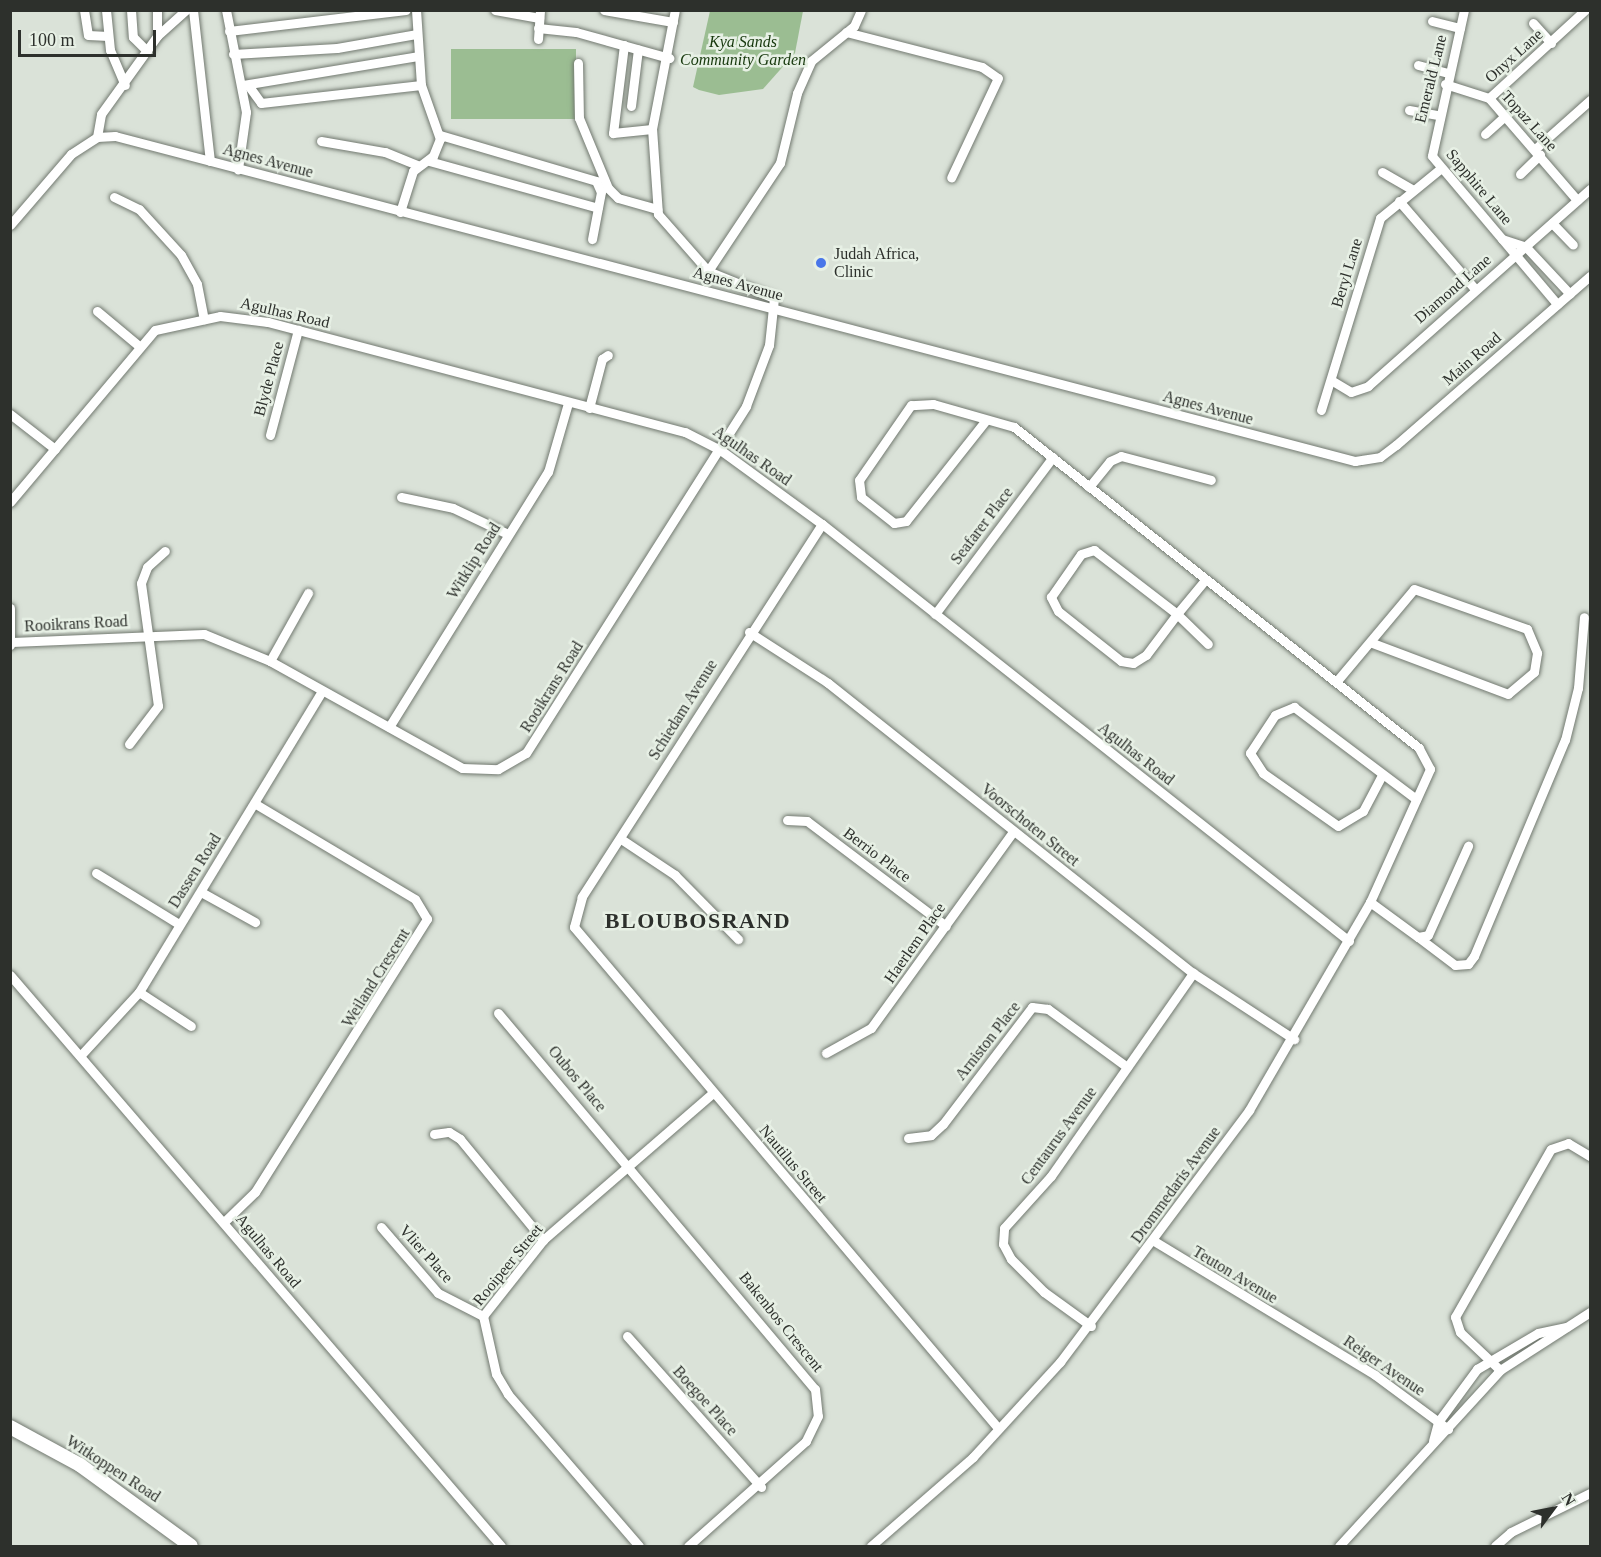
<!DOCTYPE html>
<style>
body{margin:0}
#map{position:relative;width:1601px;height:1557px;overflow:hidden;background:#dae2d8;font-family:"Times New Roman",serif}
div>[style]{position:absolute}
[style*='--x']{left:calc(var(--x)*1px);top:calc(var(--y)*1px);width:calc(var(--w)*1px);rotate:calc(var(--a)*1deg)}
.green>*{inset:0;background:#9bbd92;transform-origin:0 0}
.roads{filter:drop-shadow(0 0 2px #727970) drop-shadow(0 0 2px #727970)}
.street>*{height:9px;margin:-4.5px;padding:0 4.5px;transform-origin:4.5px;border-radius:4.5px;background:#fff}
.secondary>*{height:14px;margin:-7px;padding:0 7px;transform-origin:7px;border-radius:7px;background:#fff}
.dots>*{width:16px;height:16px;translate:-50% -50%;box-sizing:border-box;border:3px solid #e7f0e5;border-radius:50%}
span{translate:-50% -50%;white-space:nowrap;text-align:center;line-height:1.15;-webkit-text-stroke:5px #e7f0e5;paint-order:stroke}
.park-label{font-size:16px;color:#17380d;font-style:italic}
.street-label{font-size:16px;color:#2d302c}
.poi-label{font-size:16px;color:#2d302c}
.left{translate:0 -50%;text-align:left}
.district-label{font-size:22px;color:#2d302c;font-weight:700;letter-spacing:1.5px}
.frame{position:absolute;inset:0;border:12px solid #2d302c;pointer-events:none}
.north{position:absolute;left:1523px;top:1479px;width:60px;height:60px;-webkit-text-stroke:4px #e7f0e5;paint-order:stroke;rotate:58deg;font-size:16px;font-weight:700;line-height:24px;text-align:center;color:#2d302c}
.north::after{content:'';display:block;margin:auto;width:21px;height:27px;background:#2d302c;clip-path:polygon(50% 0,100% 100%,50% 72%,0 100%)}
.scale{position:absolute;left:18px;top:30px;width:138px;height:27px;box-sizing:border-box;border:3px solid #2d302c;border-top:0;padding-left:8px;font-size:18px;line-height:21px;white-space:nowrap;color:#2d302c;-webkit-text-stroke:4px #e7f0e5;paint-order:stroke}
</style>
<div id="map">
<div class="green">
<div style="clip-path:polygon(710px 11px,803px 11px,795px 53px,763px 89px,719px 95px,699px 90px,693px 87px)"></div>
<div style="left:451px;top:49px;width:125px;height:70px"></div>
</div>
<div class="roads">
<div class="street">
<div style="--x:84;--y:10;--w:25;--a:81"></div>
<div style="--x:88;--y:35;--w:20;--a:3"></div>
<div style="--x:106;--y:10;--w:40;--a:84.3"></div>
<div style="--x:110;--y:50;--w:38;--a:67"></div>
<div style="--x:131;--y:10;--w:27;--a:86"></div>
<div style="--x:133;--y:37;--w:20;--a:45"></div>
<div style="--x:193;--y:10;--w:152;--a:83.6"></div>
<div style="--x:226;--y:10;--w:104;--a:78.9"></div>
<div style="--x:246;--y:112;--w:58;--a:98"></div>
<div style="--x:495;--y:10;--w:45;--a:10.3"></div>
<div style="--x:604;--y:10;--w:70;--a:9.9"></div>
<div style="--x:1464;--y:10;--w:149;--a:102.4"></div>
<div style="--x:1432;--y:156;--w:194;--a:49.8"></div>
<div style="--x:1432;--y:21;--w:29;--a:14"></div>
<div style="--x:1533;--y:23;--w:27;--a:48"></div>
<div style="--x:538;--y:28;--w:38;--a:6"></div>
<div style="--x:576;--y:32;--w:97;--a:15.6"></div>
<div style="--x:229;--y:31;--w:178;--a:-6.8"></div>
<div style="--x:846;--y:32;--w:140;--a:14.4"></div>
<div style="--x:982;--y:67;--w:19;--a:35"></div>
<div style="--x:998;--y:78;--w:110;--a:115.2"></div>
<div style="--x:157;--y:36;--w:26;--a:-90"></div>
<div style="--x:538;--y:39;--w:29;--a:-86"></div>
<div style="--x:624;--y:45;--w:89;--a:97.1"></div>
<div style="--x:613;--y:133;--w:39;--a:-6"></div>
<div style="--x:233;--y:54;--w:104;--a:-3.3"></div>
<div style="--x:337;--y:48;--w:80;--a:-10"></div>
<div style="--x:578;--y:63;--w:55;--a:89"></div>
<div style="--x:579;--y:118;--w:76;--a:67.5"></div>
<div style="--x:608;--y:188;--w:14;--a:45"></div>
<div style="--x:618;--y:198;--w:41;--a:15.8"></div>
<div style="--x:1418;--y:65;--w:31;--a:15"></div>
<div style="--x:1445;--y:84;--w:46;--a:17.7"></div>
<div style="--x:1489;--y:98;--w:135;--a:49.2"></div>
<div style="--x:243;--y:85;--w:177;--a:-9.4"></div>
<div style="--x:248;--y:85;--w:22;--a:54"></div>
<div style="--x:261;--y:103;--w:161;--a:-6.4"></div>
<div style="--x:1489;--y:98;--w:130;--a:-42.5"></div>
<div style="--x:631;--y:106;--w:57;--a:-83"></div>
<div style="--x:1409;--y:110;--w:28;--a:10"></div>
<div style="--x:1485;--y:134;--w:27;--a:-42"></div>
<div style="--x:440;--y:135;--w:163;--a:16.4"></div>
<div style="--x:596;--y:181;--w:12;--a:66"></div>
<div style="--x:601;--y:192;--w:48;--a:100.8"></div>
<div style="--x:97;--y:137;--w:23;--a:-80"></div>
<div style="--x:101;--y:114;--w:96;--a:-54.3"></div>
<div style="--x:157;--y:36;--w:39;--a:-42"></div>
<div style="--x:321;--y:141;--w:65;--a:9.8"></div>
<div style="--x:385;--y:152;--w:35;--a:22"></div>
<div style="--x:1535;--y:149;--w:74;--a:-41.7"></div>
<div style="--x:429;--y:161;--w:175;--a:15.5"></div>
<div style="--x:1382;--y:172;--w:36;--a:30"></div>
<div style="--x:1520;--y:174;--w:28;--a:-44"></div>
<div style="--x:114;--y:197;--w:28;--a:26"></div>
<div style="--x:139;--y:209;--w:62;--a:47.6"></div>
<div style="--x:181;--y:255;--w:33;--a:61"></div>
<div style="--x:197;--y:284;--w:36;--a:79"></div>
<div style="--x:1399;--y:201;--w:115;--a:49.2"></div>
<div style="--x:400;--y:212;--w:43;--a:-72.4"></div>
<div style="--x:413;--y:171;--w:25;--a:-37"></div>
<div style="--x:433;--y:156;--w:18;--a:-68"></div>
<div style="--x:440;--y:139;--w:57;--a:-109.4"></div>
<div style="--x:421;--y:85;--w:75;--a:-93.8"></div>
<div style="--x:1552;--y:223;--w:30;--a:46"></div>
<div style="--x:10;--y:225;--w:94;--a:-49.3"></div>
<div style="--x:71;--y:154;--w:31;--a:-33"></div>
<div style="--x:97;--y:137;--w:18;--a:-3"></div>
<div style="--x:115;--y:136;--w:1282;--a:14.69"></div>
<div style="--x:1355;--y:461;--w:25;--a:-9"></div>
<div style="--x:1380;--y:457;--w:20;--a:-37"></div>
<div style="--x:1396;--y:445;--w:257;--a:-41.1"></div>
<div style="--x:1502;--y:239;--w:25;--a:18"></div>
<div style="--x:1526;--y:247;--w:64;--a:46.9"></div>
<div style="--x:708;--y:271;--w:130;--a:-56.3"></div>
<div style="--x:780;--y:163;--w:72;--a:-76.3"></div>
<div style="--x:797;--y:93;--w:35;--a:-66"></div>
<div style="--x:811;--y:61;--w:55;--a:-39.1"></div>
<div style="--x:854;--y:26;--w:17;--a:-66"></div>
<div style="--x:97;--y:311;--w:55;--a:39.8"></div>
<div style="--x:1331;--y:380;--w:23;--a:31"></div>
<div style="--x:1351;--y:392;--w:18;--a:-19"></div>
<div style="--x:1368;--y:386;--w:297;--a:-41.6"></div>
<div style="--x:589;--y:408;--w:51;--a:-75.1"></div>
<div style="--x:602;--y:359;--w:7;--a:-34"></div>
<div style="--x:1321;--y:410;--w:201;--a:-72.9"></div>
<div style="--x:1380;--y:218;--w:77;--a:-39.2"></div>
<div style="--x:10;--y:414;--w:57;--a:37.9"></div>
<div style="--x:270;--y:435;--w:109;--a:-75.1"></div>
<div style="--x:1089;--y:487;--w:33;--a:-51"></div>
<div style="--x:1110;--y:461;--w:12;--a:-24"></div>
<div style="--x:1121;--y:456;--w:93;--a:14.9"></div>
<div style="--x:401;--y:497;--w:53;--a:11.9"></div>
<div style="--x:453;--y:508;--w:61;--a:25.3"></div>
<div style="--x:10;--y:502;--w:225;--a:-49.9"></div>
<div style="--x:155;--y:330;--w:66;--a:-12.2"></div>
<div style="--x:220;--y:316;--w:48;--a:7.1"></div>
<div style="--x:268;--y:322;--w:431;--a:14.8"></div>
<div style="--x:685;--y:432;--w:38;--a:27"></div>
<div style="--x:719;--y:449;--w:127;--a:36.1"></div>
<div style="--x:822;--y:524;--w:672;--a:38.35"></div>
<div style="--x:822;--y:524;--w:444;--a:122.8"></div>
<div style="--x:582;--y:897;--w:31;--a:105"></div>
<div style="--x:574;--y:927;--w:656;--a:49.76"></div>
<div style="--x:1205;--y:580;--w:44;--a:129.5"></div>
<div style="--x:1177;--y:614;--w:51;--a:127.1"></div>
<div style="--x:1146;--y:655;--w:15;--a:148"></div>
<div style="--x:1133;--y:663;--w:12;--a:-171"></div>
<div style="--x:1121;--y:661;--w:80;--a:-141.6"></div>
<div style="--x:1058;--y:611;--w:16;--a:-117"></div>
<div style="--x:1051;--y:597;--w:52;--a:-55.1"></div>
<div style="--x:1081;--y:554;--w:14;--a:-17"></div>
<div style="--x:1094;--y:550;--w:105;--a:37.6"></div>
<div style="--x:1177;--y:614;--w:43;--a:44.1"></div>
<div style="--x:10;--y:608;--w:37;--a:90"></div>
<div style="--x:935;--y:614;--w:196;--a:-53.1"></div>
<div style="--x:749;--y:632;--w:94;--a:32.8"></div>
<div style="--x:828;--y:683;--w:466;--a:38.5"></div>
<div style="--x:1193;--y:973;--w:121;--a:33.2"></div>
<div style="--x:12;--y:642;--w:192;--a:-2.4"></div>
<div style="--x:204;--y:634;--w:71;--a:22.2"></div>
<div style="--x:270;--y:661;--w:220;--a:29.1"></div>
<div style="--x:462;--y:768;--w:36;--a:2"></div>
<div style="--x:498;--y:769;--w:32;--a:-30"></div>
<div style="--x:526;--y:753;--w:411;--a:-57.6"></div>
<div style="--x:746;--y:406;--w:65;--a:-69.3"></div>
<div style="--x:769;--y:345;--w:47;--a:-83.9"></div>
<div style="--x:774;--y:298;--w:71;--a:-157.8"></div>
<div style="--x:708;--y:271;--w:76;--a:-131.3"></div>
<div style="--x:658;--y:214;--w:85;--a:-94"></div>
<div style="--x:652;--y:129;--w:121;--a:-79.1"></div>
<div style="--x:270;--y:661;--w:78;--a:-60.8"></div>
<div style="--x:1336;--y:682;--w:121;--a:-50"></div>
<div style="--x:1414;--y:589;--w:120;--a:19.5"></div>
<div style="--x:1527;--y:629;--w:26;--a:67"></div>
<div style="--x:1537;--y:653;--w:19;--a:99"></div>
<div style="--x:1534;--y:672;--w:34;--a:140"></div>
<div style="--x:1508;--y:694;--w:147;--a:-159.4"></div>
<div style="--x:389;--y:727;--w:301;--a:-58.1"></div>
<div style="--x:548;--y:472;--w:72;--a:-73.8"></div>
<div style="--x:129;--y:744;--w:48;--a:-52.7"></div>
<div style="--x:158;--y:706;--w:124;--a:-97.9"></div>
<div style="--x:141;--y:583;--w:17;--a:-69"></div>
<div style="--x:147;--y:567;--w:24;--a:-42"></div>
<div style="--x:1382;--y:775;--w:41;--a:117.8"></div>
<div style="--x:1363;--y:811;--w:29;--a:149"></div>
<div style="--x:1338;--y:826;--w:92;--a:-144.8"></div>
<div style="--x:1263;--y:773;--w:24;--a:-123"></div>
<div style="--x:1250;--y:753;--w:45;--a:-56.7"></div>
<div style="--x:1275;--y:715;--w:21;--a:-23"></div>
<div style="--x:1294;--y:707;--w:153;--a:37"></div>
<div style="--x:787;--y:820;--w:20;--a:3"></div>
<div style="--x:807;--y:821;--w:174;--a:37.1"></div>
<div style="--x:621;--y:839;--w:65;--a:33.7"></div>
<div style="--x:675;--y:875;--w:90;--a:45.5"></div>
<div style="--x:96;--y:873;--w:97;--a:31.6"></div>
<div style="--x:201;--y:892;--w:62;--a:29.1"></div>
<div style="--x:1370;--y:902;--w:59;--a:36.1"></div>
<div style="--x:1418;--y:937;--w:10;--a:-11"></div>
<div style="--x:1428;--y:935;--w:98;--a:-65.8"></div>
<div style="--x:1418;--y:937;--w:46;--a:37.1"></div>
<div style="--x:1455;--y:965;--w:13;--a:-4"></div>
<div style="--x:1468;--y:964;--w:10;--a:-53"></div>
<div style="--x:1474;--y:956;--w:234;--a:-67.2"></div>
<div style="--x:1565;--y:740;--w:54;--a:-76"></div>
<div style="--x:1578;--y:688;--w:71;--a:-85.2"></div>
<div style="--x:10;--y:975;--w:753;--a:49.31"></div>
<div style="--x:139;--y:992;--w:62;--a:33.2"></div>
<div style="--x:498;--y:1013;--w:492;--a:49.9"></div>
<div style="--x:815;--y:1389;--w:27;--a:84"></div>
<div style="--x:818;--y:1416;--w:28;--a:116"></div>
<div style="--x:806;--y:1441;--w:158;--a:138.3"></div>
<div style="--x:826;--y:1053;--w:51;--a:-29.1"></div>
<div style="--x:871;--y:1028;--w:242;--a:-54.1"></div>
<div style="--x:80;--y:1056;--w:87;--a:-47.3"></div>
<div style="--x:139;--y:992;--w:352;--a:-58.7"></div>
<div style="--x:434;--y:1134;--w:15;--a:-8"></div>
<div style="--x:449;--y:1132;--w:13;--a:32"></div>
<div style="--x:460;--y:1139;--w:131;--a:50.6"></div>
<div style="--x:908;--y:1138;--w:23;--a:-7"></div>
<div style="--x:931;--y:1135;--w:16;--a:-43"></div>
<div style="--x:943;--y:1124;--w:147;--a:-52.7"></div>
<div style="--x:1032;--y:1007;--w:16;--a:7"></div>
<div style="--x:1048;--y:1009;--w:98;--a:36.3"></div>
<div style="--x:224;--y:1222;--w:43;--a:-44.1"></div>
<div style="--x:255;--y:1192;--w:323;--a:-57.8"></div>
<div style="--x:427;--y:919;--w:23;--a:-121"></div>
<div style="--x:415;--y:899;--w:187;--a:-149.2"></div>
<div style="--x:381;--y:1227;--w:87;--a:49.2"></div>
<div style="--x:438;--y:1293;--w:51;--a:27.1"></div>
<div style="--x:1154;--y:1241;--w:258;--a:31.2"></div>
<div style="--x:1375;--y:1375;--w:91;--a:36.5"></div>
<div style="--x:1091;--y:1326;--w:58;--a:-144.1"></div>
<div style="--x:1044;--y:1292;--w:47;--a:-135"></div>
<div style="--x:1011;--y:1259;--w:17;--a:-118"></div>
<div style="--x:1003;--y:1244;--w:16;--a:-86"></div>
<div style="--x:1004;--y:1228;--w:70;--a:-47.9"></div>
<div style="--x:1051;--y:1176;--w:248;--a:-55"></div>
<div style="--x:627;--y:1336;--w:202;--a:48.4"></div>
<div style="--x:1500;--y:1370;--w:55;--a:-136.5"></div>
<div style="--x:1460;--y:1332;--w:16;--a:-108"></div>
<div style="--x:1455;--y:1317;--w:193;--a:-60.3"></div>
<div style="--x:1551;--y:1149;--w:18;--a:-19"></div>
<div style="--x:1568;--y:1143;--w:26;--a:31"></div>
<div style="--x:1433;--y:1441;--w:20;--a:-75"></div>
<div style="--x:1438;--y:1422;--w:66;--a:-53.7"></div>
<div style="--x:1477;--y:1369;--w:71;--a:-30.5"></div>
<div style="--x:1538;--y:1333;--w:29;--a:-12"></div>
<div style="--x:639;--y:1546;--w:201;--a:-130.8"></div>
<div style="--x:508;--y:1394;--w:23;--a:-121"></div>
<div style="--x:496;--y:1374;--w:59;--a:-102.6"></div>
<div style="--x:483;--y:1316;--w:97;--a:-51.7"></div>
<div style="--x:543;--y:1240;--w:225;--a:-40.9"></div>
<div style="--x:871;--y:1546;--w:135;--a:-41.1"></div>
<div style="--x:973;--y:1457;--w:129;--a:-47.5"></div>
<div style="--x:1060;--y:1362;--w:315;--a:-53.1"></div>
<div style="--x:1249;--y:1110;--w:241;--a:-59.8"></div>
<div style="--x:1370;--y:902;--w:146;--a:-65.7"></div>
<div style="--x:1430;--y:769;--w:24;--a:-118"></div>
<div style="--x:1419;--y:748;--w:517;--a:-141.6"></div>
<div style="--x:1014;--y:427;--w:84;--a:-164.1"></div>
<div style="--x:933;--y:404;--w:22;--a:177"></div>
<div style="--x:911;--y:405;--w:91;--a:124.7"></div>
<div style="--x:859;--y:480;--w:17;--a:83"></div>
<div style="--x:861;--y:497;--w:42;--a:38.2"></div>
<div style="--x:894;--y:523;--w:12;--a:-9"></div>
<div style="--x:906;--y:521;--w:129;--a:-51.6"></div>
<div style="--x:1339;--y:1546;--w:239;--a:-47.5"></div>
<div style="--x:1500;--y:1370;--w:107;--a:-32.8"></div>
<div style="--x:1495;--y:1546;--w:21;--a:-41"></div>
<div style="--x:1511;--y:1532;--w:88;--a:-26.3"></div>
</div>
<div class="secondary">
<div style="--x:10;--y:1427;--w:80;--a:28.5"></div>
<div style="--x:80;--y:1465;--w:137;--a:36.1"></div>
</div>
</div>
<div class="dots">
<div style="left:821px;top:263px;background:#4976e9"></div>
</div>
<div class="park-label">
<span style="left:743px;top:51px">Kya Sands<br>Community Garden</span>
</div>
<div class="street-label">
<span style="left:1514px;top:56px;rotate:-42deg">Onyx Lane</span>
<span style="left:1431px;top:79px;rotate:-76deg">Emerald Lane</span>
<span style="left:1529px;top:121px;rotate:48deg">Topaz Lane</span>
<span style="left:268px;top:161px;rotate:15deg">Agnes Avenue</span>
<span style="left:1479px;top:187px;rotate:50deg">Sapphire Lane</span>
<span style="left:1347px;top:273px;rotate:-73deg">Beryl Lane</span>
<span style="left:738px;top:284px;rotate:15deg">Agnes Avenue</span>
<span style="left:1453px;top:289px;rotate:-41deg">Diamond Lane</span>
<span style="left:285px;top:313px;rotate:13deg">Agulhas Road</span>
<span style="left:1472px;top:359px;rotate:-41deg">Main Road</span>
<span style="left:269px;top:379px;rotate:-75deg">Blyde Place</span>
<span style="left:1208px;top:408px;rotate:15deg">Agnes Avenue</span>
<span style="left:752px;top:456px;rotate:35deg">Agulhas Road</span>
<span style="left:982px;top:526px;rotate:-53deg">Seafarer Place</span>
<span style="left:474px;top:561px;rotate:-58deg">Witklip Road</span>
<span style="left:76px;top:624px;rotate:-3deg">Rooikrans Road</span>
<span style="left:552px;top:687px;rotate:-58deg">Rooikrans Road</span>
<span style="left:683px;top:710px;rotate:-58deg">Schiedam Avenue</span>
<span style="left:1136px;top:754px;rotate:38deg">Agulhas Road</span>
<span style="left:1030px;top:825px;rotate:39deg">Voorschoten Street</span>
<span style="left:877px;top:855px;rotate:37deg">Berrio Place</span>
<span style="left:195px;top:871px;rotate:-58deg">Dassen Road</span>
<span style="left:915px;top:943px;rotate:-55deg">Haerlem Place</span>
<span style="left:376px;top:978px;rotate:-58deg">Weiland Crescent</span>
<span style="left:988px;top:1041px;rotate:-52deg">Arniston Place</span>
<span style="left:577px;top:1079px;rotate:50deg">Oubos Place</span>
<span style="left:1059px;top:1136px;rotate:-54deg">Centaurus Avenue</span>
<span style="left:793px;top:1164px;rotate:50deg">Nautilus Street</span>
<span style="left:1176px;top:1185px;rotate:-54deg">Drommedaris Avenue</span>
<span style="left:268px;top:1251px;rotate:50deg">Agulhas Road</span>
<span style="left:426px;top:1254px;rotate:48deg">Vlier Place</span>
<span style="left:508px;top:1265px;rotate:-51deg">Rooipeer Street</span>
<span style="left:1235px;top:1275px;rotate:31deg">Teuton Avenue</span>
<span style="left:781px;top:1322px;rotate:51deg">Bakenbos Crescent</span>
<span style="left:1384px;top:1366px;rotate:34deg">Reiger Avenue</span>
<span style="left:705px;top:1401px;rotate:48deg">Boegoe Place</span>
<span style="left:113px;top:1469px;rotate:33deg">Witkoppen Road</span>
</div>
<div class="poi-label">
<span class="left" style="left:834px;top:263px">Judah Africa,<br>Clinic</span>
</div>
<div class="district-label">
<span style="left:698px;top:921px">BLOUBOSRAND</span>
</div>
<div class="frame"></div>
<div class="north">N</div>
<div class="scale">100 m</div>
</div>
